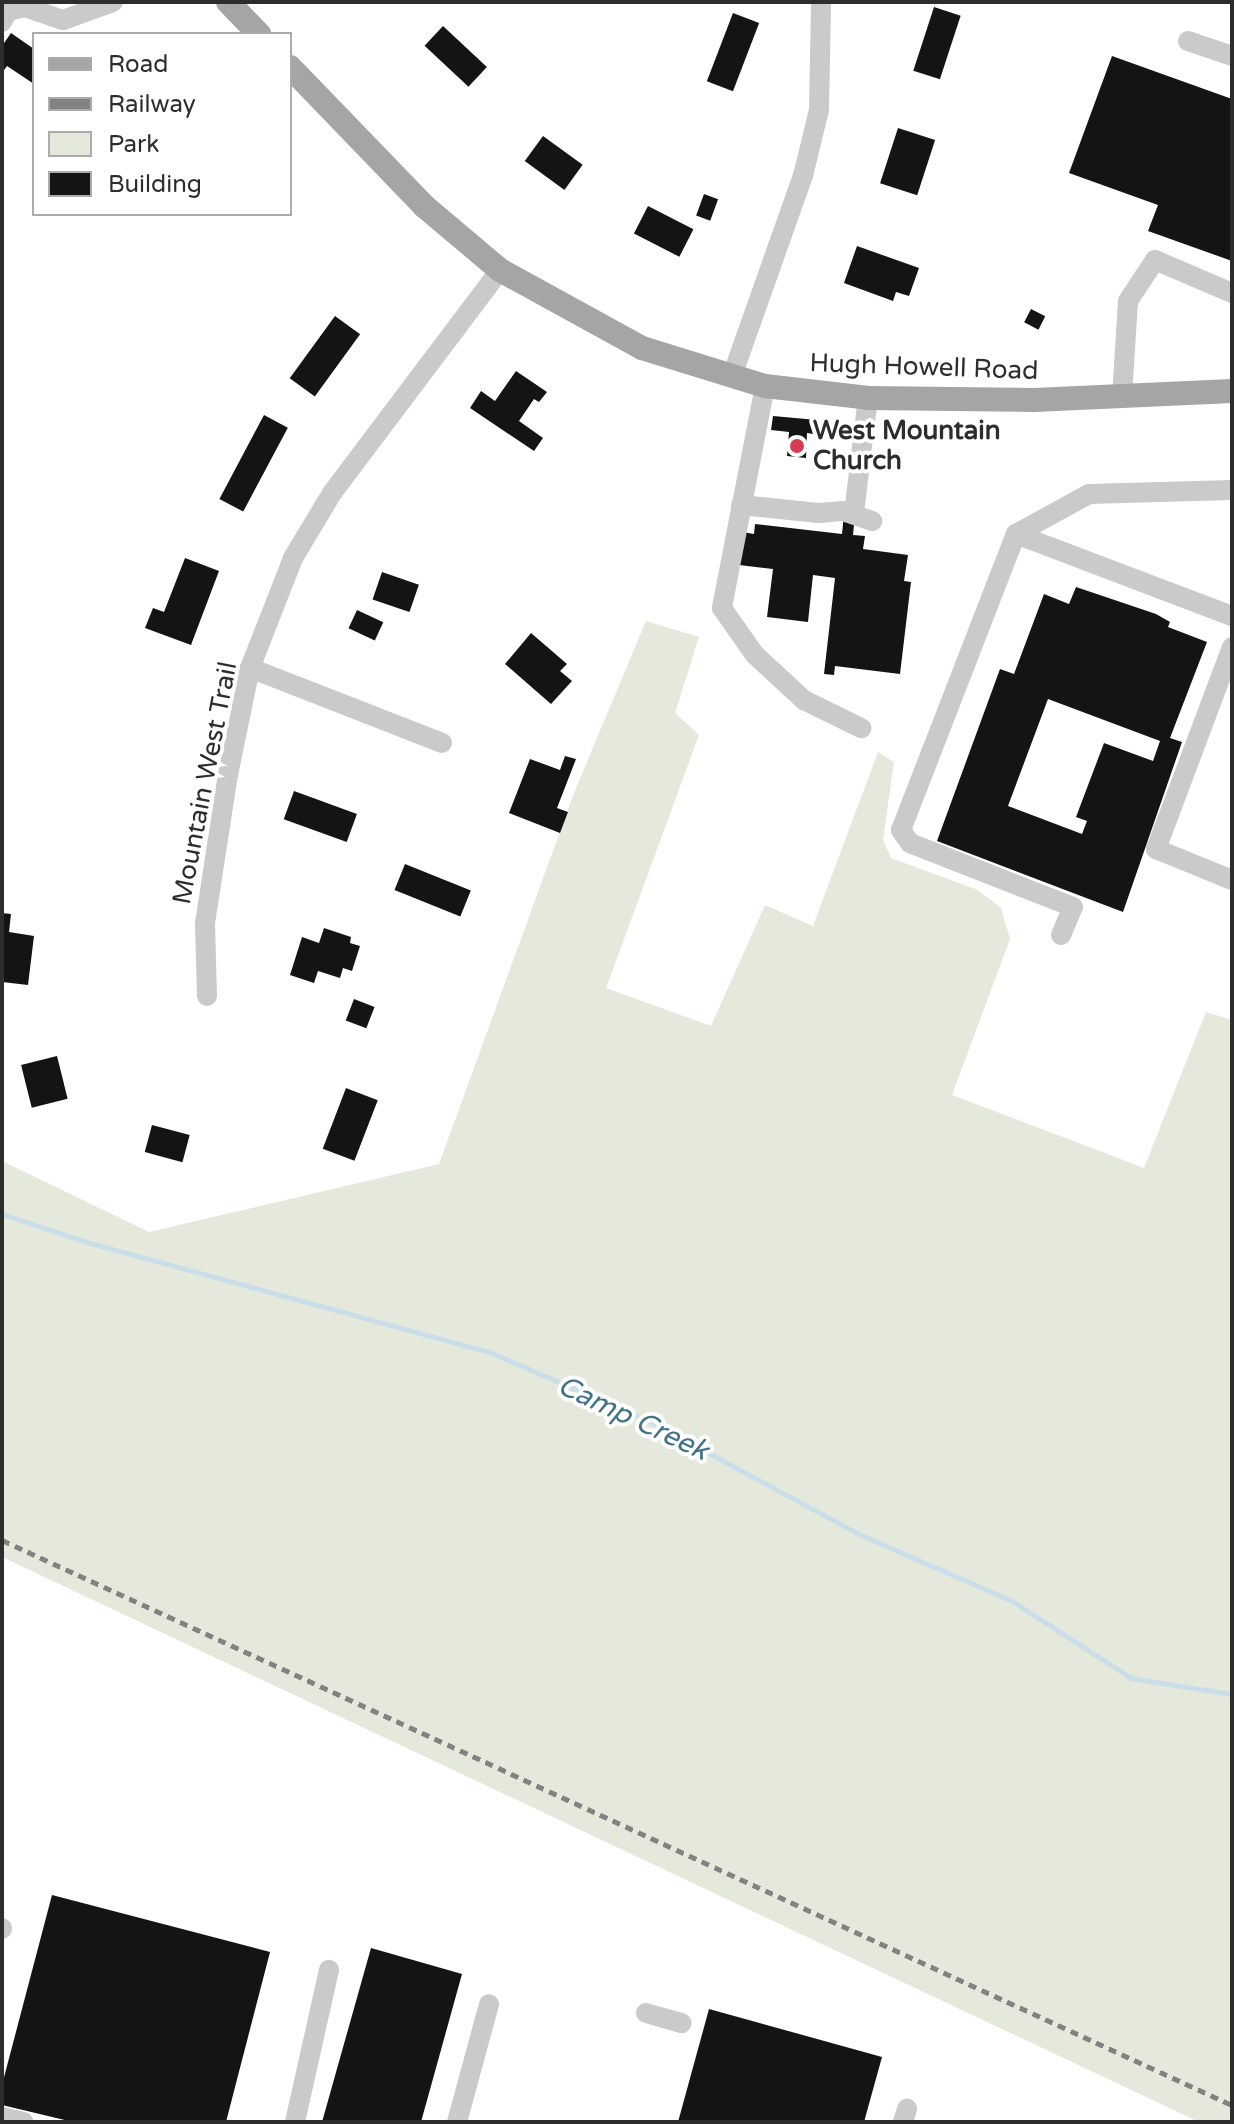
<!DOCTYPE html>
<style>
body{margin:0}
#map{position:relative;width:1234px;height:2124px;overflow:hidden;background:#fff;font-family:"Varela Round",sans-serif}
div>[style]{position:absolute}
[style*='--x']{left:calc(var(--x)*1px);top:calc(var(--y)*1px);width:calc(var(--w)*1px);rotate:calc(var(--a)*1deg)}
.green>*{inset:0;background:#e4e9dc}
.stream>*{height:5px;margin:-2.5px;padding:0 2.5px;transform-origin:2.5px;border-radius:2.5px;background:#c9dee8}
.building>*{inset:0;background:#141414;transform-origin:0 0}
.minor>*{height:20px;margin:-10px;padding:0 10px;transform-origin:10px;border-radius:10px;background:#cacaca}
.major>*{height:24px;margin:-12px;padding:0 12px;transform-origin:12px;border-radius:12px;background:#a5a5a5}
.rail>*{height:5px;margin-top:-2.5px;transform-origin:0;background:repeating-linear-gradient(90deg,#828282 0 8px,transparent 0 14px)}
.dots>*{width:22px;height:22px;translate:-50% -50%;box-sizing:border-box;border:4px solid #fff;border-radius:50%}
span{translate:-50% -50%;white-space:nowrap;text-align:center;line-height:1.15;-webkit-text-stroke:8px #fff;paint-order:stroke}
.street-label{font-size:26px;color:#2d2d2d}
.poi-label{font-size:26px;color:#2d2d2d;font-weight:700}
.left{translate:0 -50%;text-align:left}
.water-label{font-size:28px;color:#427288;font-style:italic}
.frame{position:absolute;inset:0;border:4px solid #2d2d2d;pointer-events:none}
.legend{position:absolute;left:32px;top:32px;width:260px;height:184px;box-sizing:border-box;background:#fff;border:2px solid #ababab;margin:0;padding:10px 14px;list-style:none;font-size:24px;color:#2d2d2d}
.legend li{display:flex;align-items:center;gap:16px;height:40px}
.legend b{width:40px;border:2px solid #ababab}
</style>
<div id="map">
<div class="green">
<div style="clip-path:polygon(646px 621px,699px 637px,675px 713px,699px 735px,606px 988px,711px 1026px,765px 905px,813px 926px,878px 752px,894px 762px,883px 840px,891px 858px,978px 890px,1001px 908px,1010px 939px,952px 1095px,1144px 1168px,1206px 1012px,1232px 1020px,1232px 2122px,1199px 2122px,2px 1557px,2px 1161px,149px 1232px,439px 1164px,574px 793px)"></div>
</div>
<div class="stream">
<div style="--x:2;--y:1214;--w:85;--a:18.4"></div>
<div style="--x:83;--y:1241;--w:424;--a:15.3"></div>
<div style="--x:492;--y:1353;--w:173;--a:23.5"></div>
<div style="--x:651;--y:1422;--w:238;--a:28.3"></div>
<div style="--x:861;--y:1535;--w:165;--a:23.6"></div>
<div style="--x:1012;--y:1601;--w:142;--a:32.9"></div>
<div style="--x:1131;--y:1678;--w:102;--a:9"></div>
</div>
<div class="building">
<div style="left:934px;top:7px;width:28px;height:67px;rotate:18deg"></div>
<div style="left:733px;top:13px;width:28px;height:73px;rotate:21deg"></div>
<div style="left:443px;top:26px;width:60px;height:27px;rotate:43deg"></div>
<div style="clip-path:polygon(11px 33px,34px 49px,34px 84px,7px 66px,2px 73px,2px 46px)"></div>
<div style="clip-path:polygon(1112px 56px,1232px 99px,1232px 261px,1148px 231px,1158px 205px,1069px 173px)"></div>
<div style="left:898px;top:128px;width:39px;height:58px;rotate:18deg"></div>
<div style="left:543px;top:136px;width:49px;height:31px;rotate:36deg"></div>
<div style="left:704px;top:194px;width:15px;height:23px;rotate:20deg"></div>
<div style="left:648px;top:206px;width:51px;height:31px;rotate:27deg"></div>
<div style="clip-path:polygon(857px 246px,919px 268px,909px 296px,896px 292px,893px 301px,844px 283px)"></div>
<div style="left:1031px;top:309px;width:16px;height:15px;rotate:27deg"></div>
<div style="left:335px;top:316px;width:31px;height:77px;rotate:36deg"></div>
<div style="clip-path:polygon(516px 371px,547px 392px,539px 402px,534px 399px,519px 421px,543px 438px,534px 451px,470px 408px,481px 391px,495px 401px)"></div>
<div style="left:264px;top:415px;width:27px;height:95px;rotate:28deg"></div>
<div style="clip-path:polygon(773px 416px,828px 421px,827px 436px,807px 433px,806px 458px,787px 456px,789px 432px,771px 430px)"></div>
<div style="clip-path:polygon(844px 514px,855px 515px,853px 535px,865px 536px,863px 549px,908px 555px,904px 581px,911px 582px,900px 674px,835px 666px,834px 675px,824px 674px,835px 578px,813px 575px,808px 622px,767px 617px,773px 569px,739px 565px,743px 532px,754px 534px,755px 524px,842px 534px)"></div>
<div style="clip-path:polygon(185px 558px,219px 571px,191px 645px,145px 628px,153px 608px,164px 612px)"></div>
<div style="left:382px;top:572px;width:39px;height:29px;rotate:19deg"></div>
<div style="clip-path:polygon(evenodd,1076px 587px,1156px 614px,1170px 622px,1168px 627px,1207px 642px,1170px 738px,1182px 742px,1123px 912px,937px 841px,1000px 669px,1014px 674px,1044px 594px,1069px 604px,1076px 587px,1048px 699px,1160px 741px,1153px 761px,1104px 743px,1076px 817px,1087px 821px,1082px 834px,1008px 806px,1048px 699px)"></div>
<div style="left:357px;top:610px;width:29px;height:20px;rotate:25deg"></div>
<div style="clip-path:polygon(531px 633px,567px 664px,560px 671px,572px 681px,551px 704px,505px 664px)"></div>
<div style="clip-path:polygon(565px 756px,576px 759px,557px 808px,568px 812px,560px 833px,509px 813px,530px 759px,560px 770px)"></div>
<div style="left:294px;top:791px;width:67px;height:30px;rotate:20deg"></div>
<div style="left:405px;top:864px;width:71px;height:28px;rotate:22deg"></div>
<div style="clip-path:polygon(2px 913px,11px 914px,9px 932px,34px 936px,28px 985px,2px 982px)"></div>
<div style="clip-path:polygon(324px 928px,351px 937px,350px 943px,360px 946px,352px 971px,343px 968px,340px 978px,318px 971px,314px 983px,290px 975px,302px 937px,319px 943px)"></div>
<div style="left:354px;top:999px;width:22px;height:23px;rotate:21deg"></div>
<div style="left:57px;top:1056px;width:44px;height:37px;rotate:76deg"></div>
<div style="left:346px;top:1088px;width:34px;height:65px;rotate:21deg"></div>
<div style="left:152px;top:1125px;width:39px;height:28px;rotate:15deg"></div>
<div style="clip-path:polygon(52px 1895px,270px 1952px,226px 2122px,73px 2122px,2px 2105px,2px 2085px)"></div>
<div style="clip-path:polygon(371px 1948px,462px 1974px,421px 2122px,322px 2122px)"></div>
<div style="clip-path:polygon(709px 2009px,882px 2057px,864px 2122px,678px 2122px)"></div>
</div>
<div class="minor">
<div style="--x:2;--y:22;--w:13;--a:-61"></div>
<div style="--x:8;--y:11;--w:17;--a:-13"></div>
<div style="--x:25;--y:7;--w:40;--a:18.9"></div>
<div style="--x:63;--y:20;--w:53;--a:-19.8"></div>
<div style="--x:1188;--y:41;--w:46;--a:18.8"></div>
<div style="--x:732;--y:376;--w:212;--a:-70.5"></div>
<div style="--x:803;--y:176;--w:68;--a:-76.4"></div>
<div style="--x:819;--y:110;--w:108;--a:-88.9"></div>
<div style="--x:765;--y:386;--w:226;--a:101"></div>
<div style="--x:722;--y:608;--w:57;--a:54.9"></div>
<div style="--x:755;--y:655;--w:67;--a:42.6"></div>
<div style="--x:804;--y:700;--w:64;--a:26.2"></div>
<div style="--x:1122;--y:397;--w:96;--a:-86.4"></div>
<div style="--x:1128;--y:301;--w:49;--a:-56.6"></div>
<div style="--x:1155;--y:260;--w:84;--a:23.2"></div>
<div style="--x:741;--y:505;--w:78;--a:5.9"></div>
<div style="--x:819;--y:513;--w:24;--a:-5"></div>
<div style="--x:843;--y:511;--w:31;--a:19"></div>
<div style="--x:854;--y:513;--w:116;--a:-83.1"></div>
<div style="--x:1016;--y:534;--w:231;--a:20.8"></div>
<div style="--x:1232;--y:647;--w:216;--a:110.6"></div>
<div style="--x:1156;--y:849;--w:82;--a:22.2"></div>
<div style="--x:250;--y:668;--w:206;--a:21.3"></div>
<div style="--x:1061;--y:935;--w:30;--a:-67"></div>
<div style="--x:1073;--y:907;--w:175;--a:-158.6"></div>
<div style="--x:910;--y:843;--w:16;--a:-125"></div>
<div style="--x:901;--y:830;--w:318;--a:-68.8"></div>
<div style="--x:1016;--y:534;--w:83;--a:-28.7"></div>
<div style="--x:1089;--y:494;--w:143;--a:-1.6"></div>
<div style="--x:207;--y:996;--w:73;--a:-91.6"></div>
<div style="--x:205;--y:923;--w:150;--a:-81.2"></div>
<div style="--x:228;--y:775;--w:109;--a:-78.4"></div>
<div style="--x:250;--y:668;--w:118;--a:-68.6"></div>
<div style="--x:293;--y:558;--w:76;--a:-59"></div>
<div style="--x:332;--y:493;--w:279;--a:-53"></div>
<div style="--x:2;--y:1928;--w:1;--a:90"></div>
<div style="--x:646;--y:2013;--w:37;--a:16"></div>
<div style="--x:2;--y:2117;--w:22;--a:13"></div>
<div style="--x:295;--y:2122;--w:156;--a:-77.4"></div>
<div style="--x:457;--y:2122;--w:122;--a:-74.8"></div>
<div style="--x:903;--y:2122;--w:14;--a:-73"></div>
</div>
<div class="major">
<div style="--x:228;--y:2;--w:45;--a:45.9"></div>
<div style="--x:290;--y:67;--w:193;--a:46"></div>
<div style="--x:424;--y:206;--w:99;--a:40.1"></div>
<div style="--x:500;--y:270;--w:162;--a:28.8"></div>
<div style="--x:642;--y:348;--w:129;--a:17.2"></div>
<div style="--x:765;--y:386;--w:104;--a:6.6"></div>
<div style="--x:868;--y:398;--w:166;--a:0.7"></div>
<div style="--x:1034;--y:400;--w:198;--a:-2.6"></div>
</div>
<div class="rail">
<div style="--x:2;--y:1540;--w:1354;--a:24.67"></div>
</div>
<div class="dots">
<div style="left:797px;top:446px;background:#d73c53"></div>
</div>
<div class="street-label">
<span style="left:924px;top:367px;rotate:2deg">Hugh Howell Road</span>
<span style="left:205px;top:783px;rotate:-79deg">Mountain West Trail</span>
</div>
<div class="poi-label">
<span class="left" style="left:813px;top:446px">West Mountain<br>Church</span>
</div>
<div class="water-label">
<span style="left:633px;top:1418px;rotate:25deg">Camp Creek</span>
</div>
<div class="frame"></div>
<ul class="legend">
<li><b style="height:10px;background:#a5a5a5"></b>Road</li>
<li><b style="height:10px;background:#828282"></b>Railway</li>
<li><b style="height:22px;background:#e4e9dc"></b>Park</li>
<li><b style="height:22px;background:#141414"></b>Building</li>
</ul>
</div>
